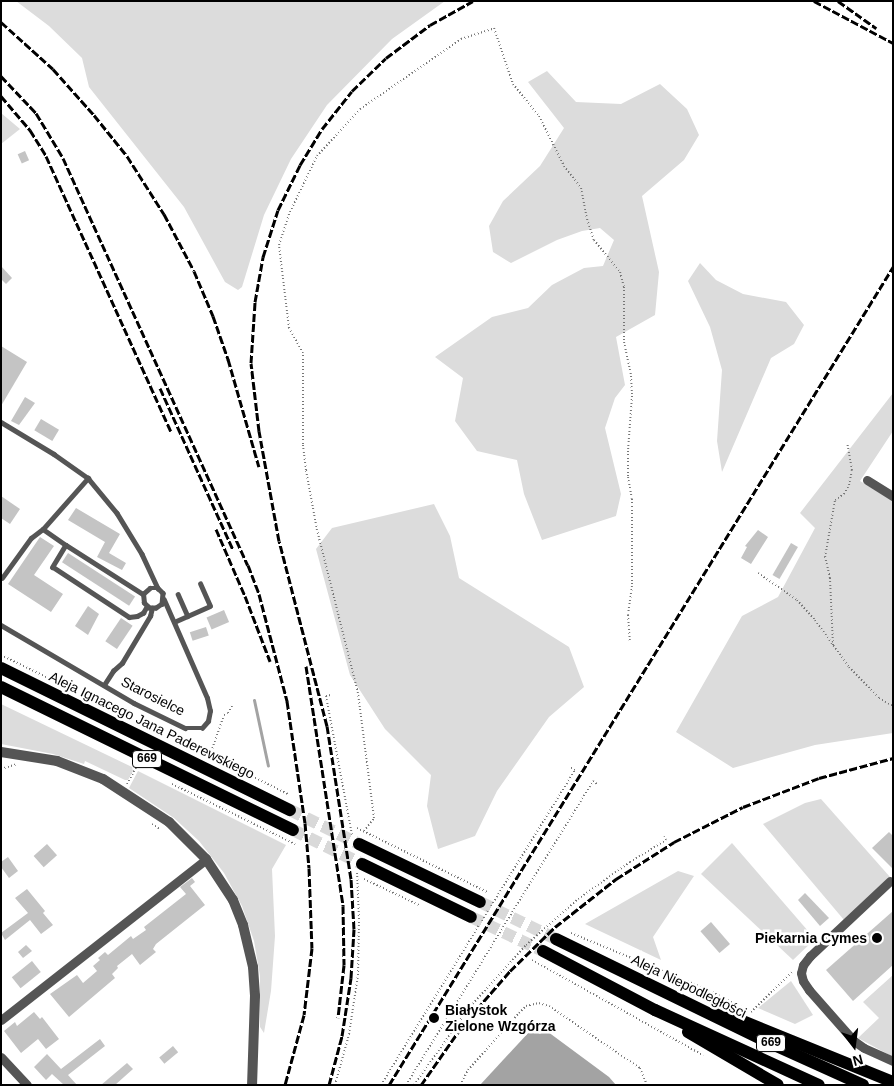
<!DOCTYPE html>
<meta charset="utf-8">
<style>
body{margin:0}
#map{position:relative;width:894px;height:1086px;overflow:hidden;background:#fff;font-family:Arial,sans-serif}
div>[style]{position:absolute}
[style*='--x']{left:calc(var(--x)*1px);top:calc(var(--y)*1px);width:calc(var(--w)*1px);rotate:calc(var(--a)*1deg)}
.green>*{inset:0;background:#dcdcdc}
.water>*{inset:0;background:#a3a3a3}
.stream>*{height:3px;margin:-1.5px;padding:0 1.5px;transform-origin:1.5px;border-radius:1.5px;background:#a3a3a3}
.building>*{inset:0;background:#c4c4c4;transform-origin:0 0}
.primary-tunnel>*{height:12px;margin-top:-6px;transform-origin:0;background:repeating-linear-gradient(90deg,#d9d9d9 0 12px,transparent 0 18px)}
.path>*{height:2px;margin-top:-1px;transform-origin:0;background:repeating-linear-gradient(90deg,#777 0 1px,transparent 0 3.5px)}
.service>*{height:4.5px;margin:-2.25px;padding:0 2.25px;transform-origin:2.25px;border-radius:2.25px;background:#555}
.minor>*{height:9px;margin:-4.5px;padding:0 4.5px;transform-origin:4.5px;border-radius:4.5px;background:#555}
.tertiary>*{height:10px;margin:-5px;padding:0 5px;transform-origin:5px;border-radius:5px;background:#555}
.primary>*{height:12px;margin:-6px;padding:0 6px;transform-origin:6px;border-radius:6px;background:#000}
.rail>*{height:3px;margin-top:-1.5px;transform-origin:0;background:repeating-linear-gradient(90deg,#000 0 8px,transparent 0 10.5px)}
.dots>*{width:14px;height:14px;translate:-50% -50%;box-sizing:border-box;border:2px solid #fff;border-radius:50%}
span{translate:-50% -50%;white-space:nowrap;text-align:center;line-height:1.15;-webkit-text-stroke:5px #fff;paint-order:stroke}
.shield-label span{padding:1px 4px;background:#fff;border:1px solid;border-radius:4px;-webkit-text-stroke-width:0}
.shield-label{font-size:12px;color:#000;font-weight:700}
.street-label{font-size:14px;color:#000}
.poi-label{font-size:14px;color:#000;font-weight:700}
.right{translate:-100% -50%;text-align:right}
.left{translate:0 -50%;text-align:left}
.frame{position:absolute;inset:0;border:2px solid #000;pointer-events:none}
.north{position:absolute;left:829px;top:1021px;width:50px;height:50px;-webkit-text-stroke:4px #fff;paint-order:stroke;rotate:165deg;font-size:14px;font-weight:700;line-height:20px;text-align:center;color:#000}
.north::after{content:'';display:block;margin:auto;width:18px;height:22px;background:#000;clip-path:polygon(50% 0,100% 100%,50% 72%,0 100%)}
</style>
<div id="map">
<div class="green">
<div style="clip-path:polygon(16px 1px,445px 1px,392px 39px,327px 105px,291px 159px,264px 215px,242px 287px,238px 290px,225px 282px,184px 207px,89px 87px,82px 58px,49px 26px)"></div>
<div style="clip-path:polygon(547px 71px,576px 102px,621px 104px,660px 84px,687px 109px,699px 135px,684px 160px,642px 196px,659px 272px,655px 315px,616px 337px,625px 385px,615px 398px,605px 428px,621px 494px,616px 516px,542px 540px,524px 494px,517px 460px,477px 451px,455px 421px,463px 378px,435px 357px,492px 317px,528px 308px,552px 285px,584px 268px,603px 266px,614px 240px,600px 228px,582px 231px,557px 240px,511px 263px,493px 252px,489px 226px,503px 201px,540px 166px,564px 128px,528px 82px)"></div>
<div style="clip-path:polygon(1px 113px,20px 129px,1px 144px)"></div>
<div style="clip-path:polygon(700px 263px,716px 280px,743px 294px,786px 302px,804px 325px,794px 344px,771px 358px,722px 472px,717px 441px,722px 370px,710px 327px,688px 281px)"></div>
<div style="clip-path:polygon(893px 393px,893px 431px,860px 481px,893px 501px,893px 733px,815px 745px,733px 768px,676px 732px,742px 616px,778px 597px,815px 528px,800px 513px)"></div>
<div style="clip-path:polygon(434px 504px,450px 536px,459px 578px,569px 647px,584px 687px,549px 717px,497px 791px,475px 836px,438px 849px,427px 806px,431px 775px,385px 729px,350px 675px,316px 549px,332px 528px)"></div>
<div style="clip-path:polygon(1px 704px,132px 767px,133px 771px,128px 780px,125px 780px,85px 761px,84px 764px,53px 754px,1px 744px)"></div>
<div style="clip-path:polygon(138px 771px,286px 845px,272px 869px,275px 936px,271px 991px,264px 1033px,260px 1027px,260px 976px,254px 941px,242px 906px,224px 873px,199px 841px,174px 818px,129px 788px)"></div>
<div style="clip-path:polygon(821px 799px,890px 877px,844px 920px,763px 824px,805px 803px)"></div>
<div style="clip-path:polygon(732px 843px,815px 939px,793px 960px,701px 874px)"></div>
<div style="clip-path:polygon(678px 871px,694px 876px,653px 937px,661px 960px,585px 924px)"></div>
<div style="clip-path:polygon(893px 975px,893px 1057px,858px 1038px,879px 1018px,863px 1002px)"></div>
<div style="clip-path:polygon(791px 981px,813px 1015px,795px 1024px,758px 1008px)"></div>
</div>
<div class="water">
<div style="clip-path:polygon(540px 1026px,609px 1077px,616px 1085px,480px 1085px,530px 1031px)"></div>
</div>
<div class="stream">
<div style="--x:254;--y:700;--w:67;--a:78"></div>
</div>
<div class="building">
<div style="left:25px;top:151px;width:10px;height:8px;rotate:66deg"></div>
<div style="clip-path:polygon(1px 266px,12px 278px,6px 284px,1px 279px)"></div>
<div style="clip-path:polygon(1px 346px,27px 362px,1px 406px)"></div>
<div style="clip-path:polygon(25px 397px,35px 403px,19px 425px,11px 421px)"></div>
<div style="left:41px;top:419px;width:21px;height:13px;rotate:31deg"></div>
<div style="clip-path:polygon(1px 496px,20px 509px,10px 524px,1px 518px)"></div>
<div style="clip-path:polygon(76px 508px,120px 534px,109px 553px,126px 563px,122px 570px,97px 557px,105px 542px,68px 520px)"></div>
<div style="clip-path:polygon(758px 530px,768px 537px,751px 564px,741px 558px,747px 547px,745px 546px)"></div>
<div style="clip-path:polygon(40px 537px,54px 546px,34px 575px,63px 594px,51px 612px,8px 584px)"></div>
<div style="left:791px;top:543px;width:8px;height:37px;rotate:30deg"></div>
<div style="left:68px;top:553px;width:80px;height:11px;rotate:33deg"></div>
<div style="clip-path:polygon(88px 606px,99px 614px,88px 635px,75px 626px)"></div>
<div style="left:224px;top:610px;width:13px;height:19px;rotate:67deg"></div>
<div style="left:121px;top:618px;width:14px;height:28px;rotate:34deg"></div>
<div style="left:206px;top:627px;width:9px;height:17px;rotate:72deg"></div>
<div style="clip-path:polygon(889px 832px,893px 836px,893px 869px,872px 848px)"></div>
<div style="left:47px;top:844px;width:15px;height:18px;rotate:48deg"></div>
<div style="clip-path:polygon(8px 857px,18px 871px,9px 878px,1px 867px,1px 862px)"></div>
<div style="clip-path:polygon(192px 878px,195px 882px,190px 886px,205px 905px,156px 944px,153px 949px,156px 952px,140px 965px,132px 954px,117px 966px,118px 968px,112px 974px,115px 978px,69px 1017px,50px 994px,77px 975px,83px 983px,97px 971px,93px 966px,100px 960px,98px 958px,105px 952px,108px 955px,131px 936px,133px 939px,146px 930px,144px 927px,186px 894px,180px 887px)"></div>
<div style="clip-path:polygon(27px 889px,45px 911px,43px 913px,53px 925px,41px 934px,30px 920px,5px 940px,1px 933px,28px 913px,15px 898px)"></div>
<div style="clip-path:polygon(805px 893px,829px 918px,820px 926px,798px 900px)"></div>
<div style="clip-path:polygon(893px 911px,893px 965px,853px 1001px,826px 970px)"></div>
<div style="left:711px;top:922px;width:29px;height:14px;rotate:49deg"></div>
<div style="clip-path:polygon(26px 945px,32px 951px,23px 958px,18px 952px)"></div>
<div style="left:32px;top:961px;width:14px;height:26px;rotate:51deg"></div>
<div style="clip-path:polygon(34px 1012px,40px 1019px,42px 1017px,59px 1039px,46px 1049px,38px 1039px,21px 1053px,4px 1031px,15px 1022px,17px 1026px)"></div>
<div style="clip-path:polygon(100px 1039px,105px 1046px,68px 1075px,77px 1085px,64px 1085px,52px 1074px,46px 1080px,34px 1067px,47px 1054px,61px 1069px)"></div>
<div style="left:173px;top:1046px;width:8px;height:18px;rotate:50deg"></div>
<div style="clip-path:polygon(127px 1063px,133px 1069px,115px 1085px,101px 1085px)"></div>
</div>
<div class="primary-tunnel">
<div style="--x:290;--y:810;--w:77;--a:26.2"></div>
<div style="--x:293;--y:830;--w:77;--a:26.2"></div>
<div style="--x:480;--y:902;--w:85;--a:26"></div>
<div style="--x:471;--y:917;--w:80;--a:25.3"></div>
</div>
<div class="path">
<div style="--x:758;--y:573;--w:47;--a:34.7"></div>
<div style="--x:797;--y:600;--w:27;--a:48"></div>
<div style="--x:815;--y:620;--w:58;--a:54.1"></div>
<div style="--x:849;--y:667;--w:43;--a:45.9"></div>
<div style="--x:879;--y:698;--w:16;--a:30"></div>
<div style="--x:833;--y:645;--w:67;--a:-92.6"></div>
<div style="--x:830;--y:578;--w:22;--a:-103"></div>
<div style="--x:825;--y:557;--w:58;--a:-80"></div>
<div style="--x:835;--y:500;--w:11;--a:-34"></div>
<div style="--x:844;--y:494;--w:10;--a:-61"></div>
<div style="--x:849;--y:485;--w:15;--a:-79"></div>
<div style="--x:852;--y:470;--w:27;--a:-100"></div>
<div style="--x:1;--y:655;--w:139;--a:26"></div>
<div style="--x:330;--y:695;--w:4;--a:166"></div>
<div style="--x:326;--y:696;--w:141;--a:79.4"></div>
<div style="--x:178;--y:742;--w:26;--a:21"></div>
<div style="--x:202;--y:751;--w:96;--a:26.6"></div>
<div style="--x:210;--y:755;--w:42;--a:-70.7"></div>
<div style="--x:224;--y:715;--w:4;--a:-27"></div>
<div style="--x:228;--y:713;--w:10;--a:-61"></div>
<div style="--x:1;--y:769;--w:17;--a:-17"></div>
<div style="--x:127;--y:784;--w:21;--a:-61"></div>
<div style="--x:172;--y:784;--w:137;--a:26"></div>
<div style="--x:152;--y:824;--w:9;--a:32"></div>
<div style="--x:357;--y:828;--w:145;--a:26.2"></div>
<div style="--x:364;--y:831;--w:16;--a:-52"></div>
<div style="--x:374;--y:818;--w:126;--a:-97.3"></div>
<div style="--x:358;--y:693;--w:168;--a:-104.1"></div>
<div style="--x:317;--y:530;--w:61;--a:-100.4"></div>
<div style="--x:306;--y:470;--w:26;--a:-97"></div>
<div style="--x:303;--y:444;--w:91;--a:-90"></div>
<div style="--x:303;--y:353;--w:29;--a:-119"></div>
<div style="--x:289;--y:328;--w:84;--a:-96.9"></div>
<div style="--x:279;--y:245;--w:35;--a:-72"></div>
<div style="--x:290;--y:212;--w:62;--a:-64.3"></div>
<div style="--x:317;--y:156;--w:64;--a:-47.5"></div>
<div style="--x:360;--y:109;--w:123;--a:-34.7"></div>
<div style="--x:461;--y:39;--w:35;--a:-18"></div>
<div style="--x:494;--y:28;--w:59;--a:71.3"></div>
<div style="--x:513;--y:84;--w:41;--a:50.9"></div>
<div style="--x:539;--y:116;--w:56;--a:63.4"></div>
<div style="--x:564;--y:166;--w:28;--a:52"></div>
<div style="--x:581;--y:188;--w:32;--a:79"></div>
<div style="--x:587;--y:219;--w:22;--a:72"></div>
<div style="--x:594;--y:240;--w:41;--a:50.9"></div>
<div style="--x:620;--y:272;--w:16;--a:75"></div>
<div style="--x:624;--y:287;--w:55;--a:90"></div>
<div style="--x:624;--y:342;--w:35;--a:78"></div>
<div style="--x:631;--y:376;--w:20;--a:87"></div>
<div style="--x:632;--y:396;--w:55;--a:94.2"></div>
<div style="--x:628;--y:451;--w:26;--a:90"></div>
<div style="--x:628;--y:477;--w:22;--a:80"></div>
<div style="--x:632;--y:499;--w:87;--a:90"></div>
<div style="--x:632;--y:586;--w:29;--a:98"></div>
<div style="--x:628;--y:615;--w:28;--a:86"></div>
<div style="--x:364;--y:879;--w:61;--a:25.3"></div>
<div style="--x:491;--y:906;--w:160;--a:-58.3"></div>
<div style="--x:575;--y:770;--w:6;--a:-149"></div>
<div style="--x:482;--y:921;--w:13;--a:-61"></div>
<div style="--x:571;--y:933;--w:146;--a:22.5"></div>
<div style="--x:706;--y:989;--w:42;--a:27.2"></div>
<div style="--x:532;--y:960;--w:196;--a:29.1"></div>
<div style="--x:751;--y:1012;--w:57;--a:-44.3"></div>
<div style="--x:445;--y:1021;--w:11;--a:41"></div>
<div style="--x:335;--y:1085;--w:53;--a:-74.6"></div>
<div style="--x:349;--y:1034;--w:60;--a:-81.3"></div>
<div style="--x:358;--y:975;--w:56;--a:-89"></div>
<div style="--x:359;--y:919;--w:47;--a:-92.4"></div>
<div style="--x:381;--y:1085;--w:188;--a:-58.5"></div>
<div style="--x:406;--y:1085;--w:357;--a:-58.4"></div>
<div style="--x:593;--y:781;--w:5;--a:37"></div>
<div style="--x:414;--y:1085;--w:93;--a:-54.6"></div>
<div style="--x:468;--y:1009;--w:86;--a:-47.8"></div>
<div style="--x:526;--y:945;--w:69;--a:-41.5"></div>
<div style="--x:578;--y:899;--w:64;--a:-35.4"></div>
<div style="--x:630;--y:862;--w:42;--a:-31.4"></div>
<div style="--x:666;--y:840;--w:4;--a:-124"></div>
<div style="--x:460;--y:1085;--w:17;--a:-62"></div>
<div style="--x:468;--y:1070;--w:76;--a:-48.2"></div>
<div style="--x:519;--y:1013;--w:10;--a:-45"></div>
<div style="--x:526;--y:1006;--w:13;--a:-13"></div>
<div style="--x:539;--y:1003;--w:10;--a:17"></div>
<div style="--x:549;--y:1006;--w:110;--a:34.3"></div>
<div style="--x:640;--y:1068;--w:18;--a:68"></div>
</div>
<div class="service">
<div style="--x:1;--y:422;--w:62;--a:31.1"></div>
<div style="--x:54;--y:454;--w:42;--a:35.2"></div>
<div style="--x:88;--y:478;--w:45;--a:50.4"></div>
<div style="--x:117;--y:513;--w:48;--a:58.6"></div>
<div style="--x:142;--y:554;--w:38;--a:65"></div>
<div style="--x:158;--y:588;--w:7;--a:45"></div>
<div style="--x:163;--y:593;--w:11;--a:95"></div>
<div style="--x:162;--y:604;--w:7;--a:146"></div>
<div style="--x:156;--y:608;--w:7;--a:180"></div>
<div style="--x:149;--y:608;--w:7;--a:-135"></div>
<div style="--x:144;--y:603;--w:9;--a:-96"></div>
<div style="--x:143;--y:594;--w:9;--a:-41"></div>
<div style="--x:150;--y:588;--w:8;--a:0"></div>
<div style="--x:43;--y:529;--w:28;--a:35"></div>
<div style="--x:66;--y:545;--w:91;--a:32.5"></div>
<div style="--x:66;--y:545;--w:26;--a:121"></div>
<div style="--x:53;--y:567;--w:91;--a:33.3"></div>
<div style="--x:129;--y:617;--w:8;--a:-7"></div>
<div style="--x:137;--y:616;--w:7;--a:-27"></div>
<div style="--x:143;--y:613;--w:8;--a:-60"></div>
<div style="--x:2;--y:578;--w:49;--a:-54.1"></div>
<div style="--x:31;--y:538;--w:15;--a:-37"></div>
<div style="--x:43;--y:529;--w:68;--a:-48.6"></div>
<div style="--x:178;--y:594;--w:24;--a:66"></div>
<div style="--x:174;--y:622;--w:39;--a:-24"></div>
<div style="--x:210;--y:606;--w:24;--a:-114"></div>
<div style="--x:1;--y:625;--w:154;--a:30.4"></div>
<div style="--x:134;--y:703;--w:57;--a:26.1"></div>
<div style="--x:185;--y:728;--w:17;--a:0"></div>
<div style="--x:202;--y:728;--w:9;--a:-49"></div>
<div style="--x:208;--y:721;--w:10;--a:-79"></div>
<div style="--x:210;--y:711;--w:13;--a:-103"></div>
<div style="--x:207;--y:698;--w:107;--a:-113.7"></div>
<div style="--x:104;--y:685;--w:17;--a:-57"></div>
<div style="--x:113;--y:671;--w:12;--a:-42"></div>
<div style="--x:122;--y:663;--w:55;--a:-59.2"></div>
<div style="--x:150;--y:616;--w:8;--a:-76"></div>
</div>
<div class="minor">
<div style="--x:867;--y:480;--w:31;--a:32"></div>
<div style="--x:890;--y:881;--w:110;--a:136.8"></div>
<div style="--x:810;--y:956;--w:11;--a:128"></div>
<div style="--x:803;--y:965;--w:8;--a:104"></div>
<div style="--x:801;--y:973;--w:8;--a:76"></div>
<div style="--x:803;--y:981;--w:11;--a:56"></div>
<div style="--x:809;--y:990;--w:68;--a:48.6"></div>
<div style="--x:854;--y:1041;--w:12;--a:35"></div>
<div style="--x:864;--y:1048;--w:32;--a:24"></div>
<div style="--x:1;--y:1020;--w:261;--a:-38.1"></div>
<div style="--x:1;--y:1057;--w:38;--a:47"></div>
</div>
<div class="tertiary">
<div style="--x:1;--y:752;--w:57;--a:9.1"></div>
<div style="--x:57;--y:761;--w:49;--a:21.4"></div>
<div style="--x:103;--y:779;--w:79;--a:33.1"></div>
<div style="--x:169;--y:822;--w:52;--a:45"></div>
<div style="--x:206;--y:859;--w:49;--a:56.6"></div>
<div style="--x:233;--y:900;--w:27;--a:68"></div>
<div style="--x:243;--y:925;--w:43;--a:76.6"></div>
<div style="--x:253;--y:967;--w:29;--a:86"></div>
<div style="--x:255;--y:996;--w:89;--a:91.9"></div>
</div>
<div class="primary">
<div style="--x:1;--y:668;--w:322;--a:26.2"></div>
<div style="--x:1;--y:687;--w:325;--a:26.1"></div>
<div style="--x:359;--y:844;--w:134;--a:25.6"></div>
<div style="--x:362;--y:864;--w:121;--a:25.9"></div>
<div style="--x:556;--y:939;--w:228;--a:26"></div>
<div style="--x:761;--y:1039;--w:112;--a:24.3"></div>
<div style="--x:543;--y:951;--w:127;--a:27.8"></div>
<div style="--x:655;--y:1010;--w:180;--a:24.6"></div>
<div style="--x:718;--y:1011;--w:189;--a:22.1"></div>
<div style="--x:688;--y:1032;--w:104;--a:30.5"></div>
</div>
<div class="rail">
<div style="--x:814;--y:1;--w:89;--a:28"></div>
<div style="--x:838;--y:1;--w:47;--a:35.4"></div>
<div style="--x:1;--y:22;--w:70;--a:42.1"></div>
<div style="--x:53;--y:69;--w:62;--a:48.3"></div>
<div style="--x:94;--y:115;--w:53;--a:51.2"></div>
<div style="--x:127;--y:156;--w:69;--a:57.5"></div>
<div style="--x:164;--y:214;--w:64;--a:62.2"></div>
<div style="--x:194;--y:271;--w:49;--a:67.1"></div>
<div style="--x:213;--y:316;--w:46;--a:70.8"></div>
<div style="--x:228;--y:359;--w:112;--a:74"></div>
<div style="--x:1;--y:76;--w:51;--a:46.6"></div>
<div style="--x:36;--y:113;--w:52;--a:59"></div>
<div style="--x:63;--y:158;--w:447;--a:65.6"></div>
<div style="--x:248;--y:565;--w:31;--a:69"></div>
<div style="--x:259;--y:594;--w:111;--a:75.3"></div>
<div style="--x:287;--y:701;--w:123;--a:81.6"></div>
<div style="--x:305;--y:823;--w:45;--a:84.9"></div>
<div style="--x:309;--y:868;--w:80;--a:87.9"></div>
<div style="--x:312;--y:948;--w:67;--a:96.8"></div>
<div style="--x:304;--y:1015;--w:73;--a:105.2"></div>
<div style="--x:1;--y:96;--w:45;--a:49.5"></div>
<div style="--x:30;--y:130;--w:31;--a:58"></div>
<div style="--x:46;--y:156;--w:302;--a:65.6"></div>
<div style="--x:160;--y:388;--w:178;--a:65.7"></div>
<div style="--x:216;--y:529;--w:73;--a:66.6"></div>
<div style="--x:245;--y:596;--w:70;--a:69"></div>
<div style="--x:306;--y:666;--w:243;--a:81.2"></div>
<div style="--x:343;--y:906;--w:59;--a:89"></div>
<div style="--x:344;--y:965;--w:53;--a:96.5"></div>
<div style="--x:329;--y:1085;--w:51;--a:-75.1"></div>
<div style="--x:342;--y:1036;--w:59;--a:-81.2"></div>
<div style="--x:351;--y:978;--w:49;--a:-86.5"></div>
<div style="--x:354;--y:929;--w:50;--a:-93.4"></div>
<div style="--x:351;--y:879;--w:155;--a:-98.9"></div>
<div style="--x:327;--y:726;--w:191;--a:-104.5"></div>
<div style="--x:279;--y:541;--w:112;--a:-100.3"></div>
<div style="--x:259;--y:431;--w:68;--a:-96.7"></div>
<div style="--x:251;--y:363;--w:61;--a:-86.2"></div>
<div style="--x:255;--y:302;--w:46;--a:-79.9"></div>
<div style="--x:263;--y:257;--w:49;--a:-72.3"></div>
<div style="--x:278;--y:210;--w:50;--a:-63.9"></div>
<div style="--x:300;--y:165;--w:42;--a:-58.6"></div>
<div style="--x:322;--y:129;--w:48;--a:-51.7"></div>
<div style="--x:352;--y:91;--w:47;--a:-44.1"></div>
<div style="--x:386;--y:58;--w:55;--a:-36.9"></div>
<div style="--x:430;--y:25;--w:49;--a:-29.2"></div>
<div style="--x:389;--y:1085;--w:961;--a:-58.36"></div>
<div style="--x:421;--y:1085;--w:73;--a:-55"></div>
<div style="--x:463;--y:1025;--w:72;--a:-49"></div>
<div style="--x:510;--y:971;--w:63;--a:-44.4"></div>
<div style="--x:555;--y:927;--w:78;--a:-38.2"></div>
<div style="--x:616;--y:879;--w:69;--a:-32.5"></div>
<div style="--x:674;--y:842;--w:77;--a:-26.9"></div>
<div style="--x:743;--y:807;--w:81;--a:-20.9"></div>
<div style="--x:819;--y:778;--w:77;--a:-15.1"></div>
</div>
<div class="dots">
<div style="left:877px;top:938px;background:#000"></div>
<div style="left:434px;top:1018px;background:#000"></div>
</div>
<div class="shield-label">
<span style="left:147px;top:759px">669</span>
<span style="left:771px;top:1043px">669</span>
</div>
<div class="street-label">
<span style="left:153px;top:696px;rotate:27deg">Starosielce</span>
<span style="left:152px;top:725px;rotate:26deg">Aleja Ignacego Jana Paderewskiego</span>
<span style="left:689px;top:986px;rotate:26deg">Aleja Niepodległości</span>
</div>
<div class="poi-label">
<span class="right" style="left:867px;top:938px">Piekarnia Cymes</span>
<span class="left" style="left:445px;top:1018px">Białystok<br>Zielone Wzgórza</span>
</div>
<div class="frame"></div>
<div class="north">N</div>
</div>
